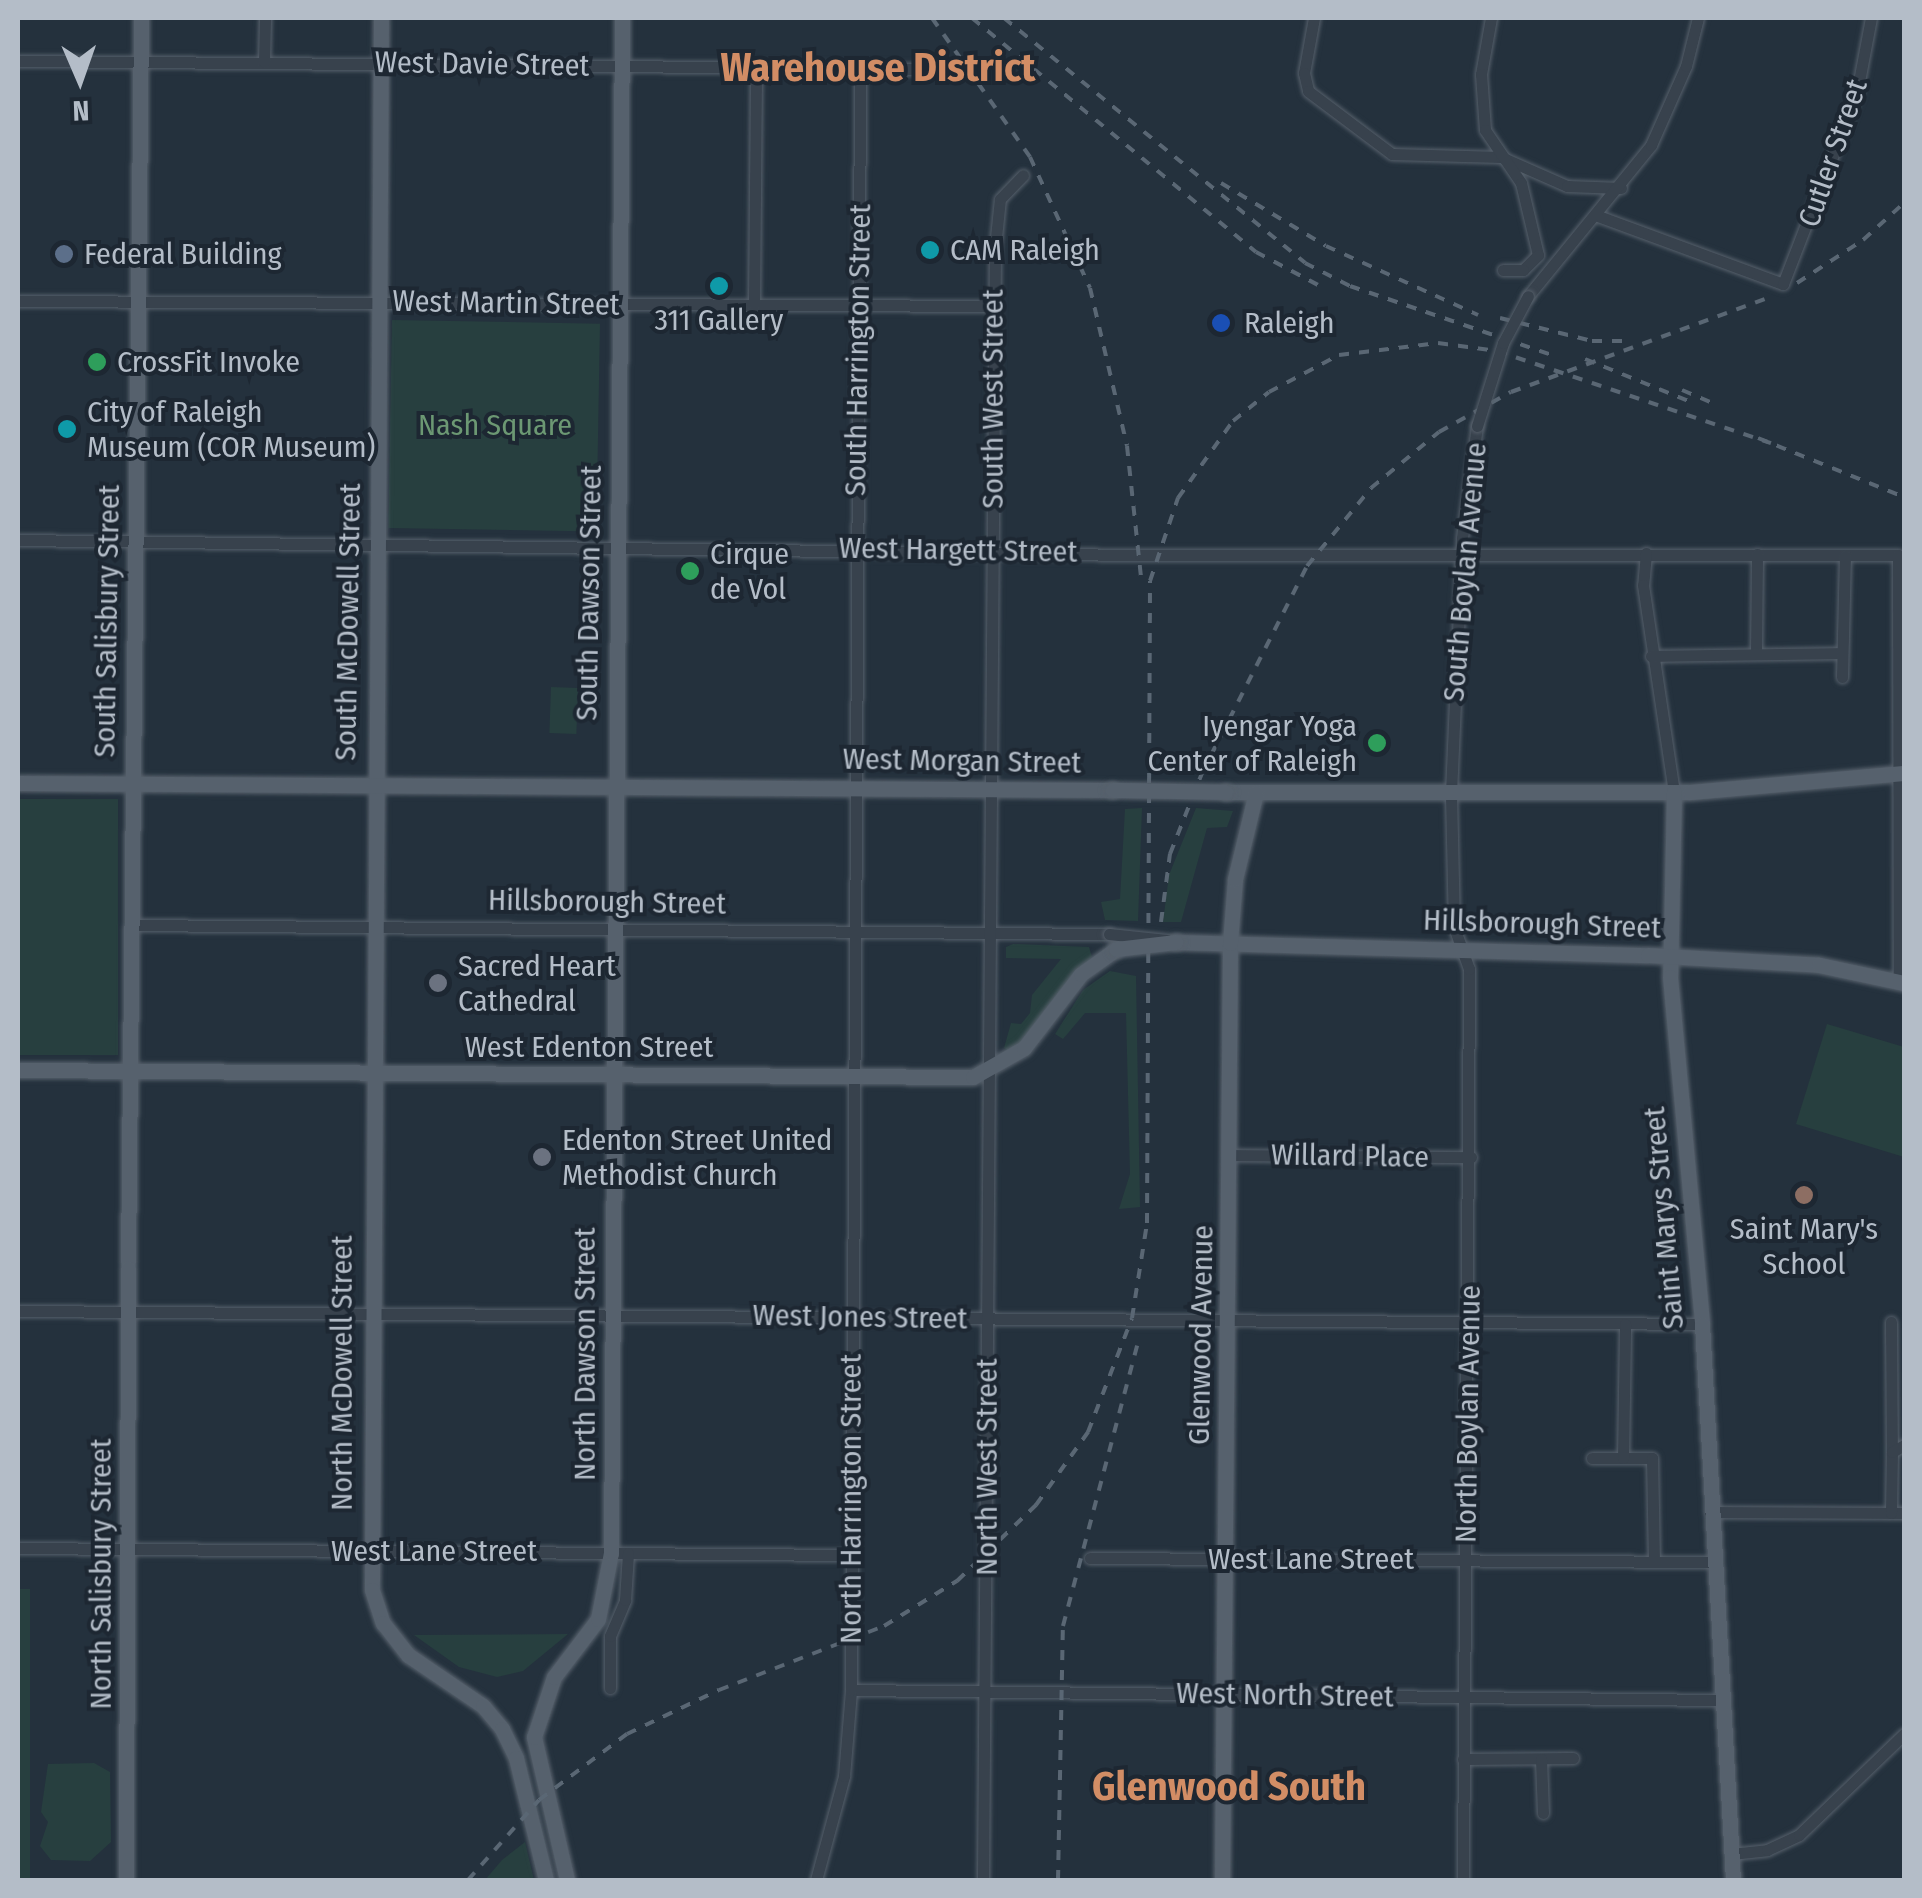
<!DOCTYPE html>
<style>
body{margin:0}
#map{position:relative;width:1922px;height:1898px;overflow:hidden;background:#24313d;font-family:"Fira Sans Condensed",sans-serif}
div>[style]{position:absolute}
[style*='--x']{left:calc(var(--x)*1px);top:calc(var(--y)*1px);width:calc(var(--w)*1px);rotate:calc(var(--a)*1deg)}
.green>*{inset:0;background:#273f3f;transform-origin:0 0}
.roads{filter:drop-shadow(0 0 2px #56606b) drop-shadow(0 0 2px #56606b)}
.minor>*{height:11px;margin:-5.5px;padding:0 5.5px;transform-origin:5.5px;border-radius:5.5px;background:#38424d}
.major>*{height:15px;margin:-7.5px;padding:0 7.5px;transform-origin:7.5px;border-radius:7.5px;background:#56616d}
.rail>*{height:4px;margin-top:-2px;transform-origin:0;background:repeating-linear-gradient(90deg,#5a6774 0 10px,transparent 0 20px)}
.bridges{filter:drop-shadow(0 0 2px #56606b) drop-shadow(0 0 2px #56606b)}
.minor-bridge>*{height:11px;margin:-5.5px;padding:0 5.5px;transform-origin:5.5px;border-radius:5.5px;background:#38424d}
.major-bridge>*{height:15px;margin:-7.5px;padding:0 7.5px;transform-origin:7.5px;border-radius:7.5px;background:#56616d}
.dots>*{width:28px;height:28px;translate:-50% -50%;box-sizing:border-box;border:5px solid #1d2732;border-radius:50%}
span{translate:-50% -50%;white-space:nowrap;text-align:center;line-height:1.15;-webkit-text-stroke:8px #1d2732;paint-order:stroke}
.street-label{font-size:30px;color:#b4bdc8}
.poi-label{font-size:30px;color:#b4bdc8}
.left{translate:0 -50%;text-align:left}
.right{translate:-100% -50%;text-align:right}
.park-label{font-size:30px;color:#6c9873}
.district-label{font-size:40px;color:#d28d65;font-weight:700}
.frame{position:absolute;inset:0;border:20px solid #b4bdc8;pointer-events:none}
.north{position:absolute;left:30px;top:30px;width:100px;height:100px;-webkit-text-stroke:8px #1d2732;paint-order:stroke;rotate:178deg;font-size:28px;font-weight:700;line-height:40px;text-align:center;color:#b4bdc8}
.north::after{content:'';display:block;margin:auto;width:35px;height:45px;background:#b4bdc8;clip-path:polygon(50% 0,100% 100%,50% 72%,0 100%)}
</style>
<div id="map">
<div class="green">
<div style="left:392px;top:320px;width:208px;height:208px;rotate:1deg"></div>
<div style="left:551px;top:687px;width:27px;height:46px;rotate:2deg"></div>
<div style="left:18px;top:799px;width:100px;height:256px"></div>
<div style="clip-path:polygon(1142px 808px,1138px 921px,1105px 920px,1101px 902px,1120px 899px,1125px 809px)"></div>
<div style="clip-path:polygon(1196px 808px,1233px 811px,1227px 827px,1207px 828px,1181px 922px,1163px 922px,1169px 875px)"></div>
<div style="clip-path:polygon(1013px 944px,1089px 947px,1092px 957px,1012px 1052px,1004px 1048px,1011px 1023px,1021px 1024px,1030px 1013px,1032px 995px,1061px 959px,1006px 958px,1006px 947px)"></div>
<div style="clip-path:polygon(1110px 971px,1136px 976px,1140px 1207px,1119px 1209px,1130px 1174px,1126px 1013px,1085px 1013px,1063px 1039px,1055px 1034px,1083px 990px)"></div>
<div style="clip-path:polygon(1827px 1024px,1904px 1047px,1904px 1157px,1796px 1124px)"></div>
<div style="left:18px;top:1589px;width:12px;height:291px"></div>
<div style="clip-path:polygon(568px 1634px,523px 1671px,497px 1677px,459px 1667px,414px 1635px)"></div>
<div style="clip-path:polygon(94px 1763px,110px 1772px,111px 1842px,90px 1861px,51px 1860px,40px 1846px,48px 1822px,41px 1812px,48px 1764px)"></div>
<div style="clip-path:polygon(525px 1842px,534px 1880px,485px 1880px,502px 1860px)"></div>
</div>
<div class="roads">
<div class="minor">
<div style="--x:1314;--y:18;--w:56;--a:100.3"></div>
<div style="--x:1304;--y:73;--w:18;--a:77"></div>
<div style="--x:1308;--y:91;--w:105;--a:36.9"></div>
<div style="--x:1392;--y:154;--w:109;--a:1.6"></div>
<div style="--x:1501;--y:157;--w:72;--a:23.7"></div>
<div style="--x:1567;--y:186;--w:54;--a:2.1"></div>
<div style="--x:1491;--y:18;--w:57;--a:100.1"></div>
<div style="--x:1481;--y:74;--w:56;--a:85.9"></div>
<div style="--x:1485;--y:130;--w:64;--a:55.8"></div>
<div style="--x:1521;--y:183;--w:74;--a:76.7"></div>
<div style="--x:1538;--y:255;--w:21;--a:135"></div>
<div style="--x:1523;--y:270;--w:20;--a:180"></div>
<div style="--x:18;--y:61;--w:928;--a:0.49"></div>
<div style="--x:264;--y:62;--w:44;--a:-88.7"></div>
<div style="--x:1598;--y:216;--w:197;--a:20.2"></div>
<div style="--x:1783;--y:284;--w:206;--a:-68.9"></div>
<div style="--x:1857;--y:92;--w:75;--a:-79.3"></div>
<div style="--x:1528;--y:296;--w:195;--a:-50.8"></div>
<div style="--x:1651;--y:145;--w:86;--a:-66.1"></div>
<div style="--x:1686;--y:66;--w:49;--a:-76"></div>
<div style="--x:18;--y:301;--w:976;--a:0.29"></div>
<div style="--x:754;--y:305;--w:238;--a:-89.5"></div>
<div style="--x:18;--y:540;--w:1122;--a:0.77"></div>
<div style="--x:1140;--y:555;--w:758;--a:0"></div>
<div style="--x:1898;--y:555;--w:425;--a:89.9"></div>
<div style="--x:1646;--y:553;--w:32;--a:95"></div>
<div style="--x:1643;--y:585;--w:209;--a:81.5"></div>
<div style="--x:1756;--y:653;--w:99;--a:-89.4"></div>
<div style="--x:1651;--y:656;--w:191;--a:-0.9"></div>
<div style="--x:1842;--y:677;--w:122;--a:-88.6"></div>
<div style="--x:132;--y:925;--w:977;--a:0.53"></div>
<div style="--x:1230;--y:1155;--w:241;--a:0.5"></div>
<div style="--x:18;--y:1311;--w:1684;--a:0.44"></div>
<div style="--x:1891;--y:1322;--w:130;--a:89.6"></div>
<div style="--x:1592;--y:1458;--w:60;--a:0"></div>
<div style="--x:1652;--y:1458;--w:104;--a:88.9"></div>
<div style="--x:1623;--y:1458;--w:134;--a:-89.1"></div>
<div style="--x:1710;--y:1512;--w:194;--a:0.3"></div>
<div style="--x:1891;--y:1513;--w:61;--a:-89.1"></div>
<div style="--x:1892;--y:1452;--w:14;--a:-30"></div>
<div style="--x:18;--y:1548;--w:832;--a:0.48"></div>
<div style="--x:1090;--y:1558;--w:622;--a:0.37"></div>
<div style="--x:610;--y:1688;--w:52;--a:-90"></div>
<div style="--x:610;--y:1636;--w:39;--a:-67"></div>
<div style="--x:625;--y:1600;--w:47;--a:-86.3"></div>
<div style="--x:851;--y:1690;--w:868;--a:0.66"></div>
<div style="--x:1463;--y:1759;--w:110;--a:-0.5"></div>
<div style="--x:1541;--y:1759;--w:54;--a:87.9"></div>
<div style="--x:1731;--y:1854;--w:36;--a:-6"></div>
<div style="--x:1767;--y:1850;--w:35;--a:-25"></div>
<div style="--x:1799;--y:1835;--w:146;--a:-43.9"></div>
<div style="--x:816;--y:1880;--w:108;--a:-74.9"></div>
<div style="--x:844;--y:1776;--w:86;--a:-85.3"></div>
<div style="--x:851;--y:1690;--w:1622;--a:-89.68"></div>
<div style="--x:983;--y:1880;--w:1633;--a:-89.58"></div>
<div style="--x:995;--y:247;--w:48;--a:-84.1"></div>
<div style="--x:1000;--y:199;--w:33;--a:-46"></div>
<div style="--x:1463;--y:1880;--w:911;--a:-89.62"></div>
<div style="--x:1469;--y:969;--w:45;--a:-109.7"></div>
<div style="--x:1454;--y:927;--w:134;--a:-91.3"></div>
<div style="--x:1451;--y:793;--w:255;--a:-87.5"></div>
<div style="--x:1462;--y:538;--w:113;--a:-82.4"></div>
</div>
<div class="major">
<div style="--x:381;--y:18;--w:1572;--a:90.33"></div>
<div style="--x:372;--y:1590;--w:35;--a:72"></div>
<div style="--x:383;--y:1623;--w:41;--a:52"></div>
<div style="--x:408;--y:1655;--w:91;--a:34.2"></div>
<div style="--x:483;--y:1706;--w:30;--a:50"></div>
<div style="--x:502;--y:1729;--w:32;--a:64"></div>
<div style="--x:516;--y:1758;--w:126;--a:76.2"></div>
<div style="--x:18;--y:783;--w:1094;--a:0.37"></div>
<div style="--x:1226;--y:792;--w:464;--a:0"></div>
<div style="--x:1690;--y:792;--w:215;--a:-5.1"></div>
<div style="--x:1674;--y:792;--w:185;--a:91.2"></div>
<div style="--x:1670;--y:977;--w:348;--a:84.7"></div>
<div style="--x:1702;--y:1324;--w:557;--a:86.81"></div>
<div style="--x:1176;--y:942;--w:472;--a:1.6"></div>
<div style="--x:1648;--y:955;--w:171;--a:3.3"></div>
<div style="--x:1819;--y:965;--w:87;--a:12"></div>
<div style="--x:18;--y:1070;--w:955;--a:0.42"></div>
<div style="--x:973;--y:1077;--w:59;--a:-29.6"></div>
<div style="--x:1024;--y:1048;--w:93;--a:-52.4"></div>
<div style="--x:1081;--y:974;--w:43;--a:-35.5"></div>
<div style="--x:128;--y:1262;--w:1244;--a:-89.4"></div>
<div style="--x:126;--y:1880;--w:612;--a:-89.81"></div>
<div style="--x:567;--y:1880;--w:147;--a:-103"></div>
<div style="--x:534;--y:1737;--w:63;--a:-71.6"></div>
<div style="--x:554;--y:1677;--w:73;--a:-52.8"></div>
<div style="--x:598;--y:1619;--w:67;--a:-78.9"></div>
<div style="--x:611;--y:1553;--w:1535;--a:-89.59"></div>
<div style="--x:1222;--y:1880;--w:937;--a:-89.51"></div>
<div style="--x:1230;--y:943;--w:64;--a:-85.5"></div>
<div style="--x:1235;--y:879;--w:89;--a:-76.4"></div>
</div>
</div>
<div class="rail">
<div style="--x:932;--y:18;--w:170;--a:54.8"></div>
<div style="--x:1030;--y:157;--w:144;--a:65.4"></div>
<div style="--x:1090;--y:288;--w:162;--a:76.8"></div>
<div style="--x:1127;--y:446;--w:131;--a:83.9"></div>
<div style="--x:972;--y:18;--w:368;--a:39.5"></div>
<div style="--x:1256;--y:252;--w:70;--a:28"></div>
<div style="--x:1004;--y:18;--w:388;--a:39.1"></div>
<div style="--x:1305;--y:263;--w:51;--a:27.1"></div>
<div style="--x:1350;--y:286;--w:216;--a:18.9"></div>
<div style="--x:1221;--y:183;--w:122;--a:31"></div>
<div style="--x:1326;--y:246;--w:167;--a:24.4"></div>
<div style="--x:1797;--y:283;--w:79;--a:-33.1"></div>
<div style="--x:1863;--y:240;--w:55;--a:-42.1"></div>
<div style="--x:1500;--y:318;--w:95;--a:14"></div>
<div style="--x:1592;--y:341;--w:37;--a:0"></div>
<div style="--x:1585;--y:359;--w:114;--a:22.1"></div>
<div style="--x:1682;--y:390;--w:36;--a:23"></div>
<div style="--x:1758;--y:438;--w:157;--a:22"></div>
<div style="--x:1161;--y:922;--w:69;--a:-82.5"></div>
<div style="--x:1170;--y:854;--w:87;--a:-68.4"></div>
<div style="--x:1202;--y:773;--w:232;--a:-63.1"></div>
<div style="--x:1307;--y:566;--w:101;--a:-50.6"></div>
<div style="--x:1371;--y:488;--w:88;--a:-39.5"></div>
<div style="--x:1439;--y:432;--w:82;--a:-29.1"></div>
<div style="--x:1511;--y:392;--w:270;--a:-20.1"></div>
<div style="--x:468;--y:1880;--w:107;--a:-48.4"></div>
<div style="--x:539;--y:1800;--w:110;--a:-36.9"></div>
<div style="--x:627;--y:1734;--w:102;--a:-25.6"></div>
<div style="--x:719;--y:1690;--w:177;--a:-21.2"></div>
<div style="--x:884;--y:1626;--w:86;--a:-31.7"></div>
<div style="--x:957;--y:1581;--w:110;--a:-43.9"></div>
<div style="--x:1036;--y:1505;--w:90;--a:-54.5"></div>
<div style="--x:1088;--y:1432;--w:122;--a:-68.9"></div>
<div style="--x:1132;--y:1318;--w:96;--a:-81"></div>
<div style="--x:1147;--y:1223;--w:642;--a:-89.73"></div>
<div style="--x:1150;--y:581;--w:88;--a:-71.4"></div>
<div style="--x:1178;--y:498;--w:95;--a:-54.5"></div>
<div style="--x:1233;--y:421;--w:46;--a:-38.9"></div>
<div style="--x:1269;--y:392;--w:79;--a:-27.9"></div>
<div style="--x:1339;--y:355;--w:100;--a:-6.9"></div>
<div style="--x:1438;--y:343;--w:60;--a:7.7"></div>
<div style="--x:1497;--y:351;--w:289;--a:18.6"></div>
<div style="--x:1058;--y:1880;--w:254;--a:-88.9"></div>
<div style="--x:1063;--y:1626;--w:291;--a:-75.2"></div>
</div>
<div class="bridges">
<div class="minor-bridge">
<div style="--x:1477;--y:426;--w:87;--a:-72.6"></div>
<div style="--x:1503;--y:343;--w:53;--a:-62"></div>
<div style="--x:1109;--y:934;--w:58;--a:5.9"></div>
</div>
<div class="major-bridge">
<div style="--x:1112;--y:790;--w:114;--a:1"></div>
<div style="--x:1116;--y:949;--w:60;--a:-6.7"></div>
</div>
</div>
<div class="dots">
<div style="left:930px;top:250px;background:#0f9aa8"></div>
<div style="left:64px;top:254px;background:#5c6f8a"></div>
<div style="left:719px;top:286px;background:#0f9aa8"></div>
<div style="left:1221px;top:323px;background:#1a4fb4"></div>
<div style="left:97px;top:362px;background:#2e9e5b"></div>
<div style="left:67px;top:429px;background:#0f9aa8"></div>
<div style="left:690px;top:571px;background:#2e9e5b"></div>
<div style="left:1377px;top:743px;background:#2e9e5b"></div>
<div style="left:438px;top:983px;background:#6b7280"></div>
<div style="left:542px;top:1157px;background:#6b7280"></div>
<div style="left:1804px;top:1195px;background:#8d6e63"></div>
</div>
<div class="street-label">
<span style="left:482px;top:64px;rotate:1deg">West Davie Street</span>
<span style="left:1833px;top:153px;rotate:-71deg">Cutler Street</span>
<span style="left:506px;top:303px;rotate:1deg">West Martin Street</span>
<span style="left:858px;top:350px;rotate:-89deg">South Harrington Street</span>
<span style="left:993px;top:399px;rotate:-90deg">South West Street</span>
<span style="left:958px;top:550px;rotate:1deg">West Hargett Street</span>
<span style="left:1465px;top:572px;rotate:-85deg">South Boylan Avenue</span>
<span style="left:589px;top:593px;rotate:-89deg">South Dawson Street</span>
<span style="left:107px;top:621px;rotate:-89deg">South Salisbury Street</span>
<span style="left:348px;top:622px;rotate:-89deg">South McDowell Street</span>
<span style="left:962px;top:761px;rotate:1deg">West Morgan Street</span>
<span style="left:607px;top:902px;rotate:1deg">Hillsborough Street</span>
<span style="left:1542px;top:924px;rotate:2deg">Hillsborough Street</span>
<span style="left:589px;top:1047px">West Edenton Street</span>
<span style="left:1350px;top:1156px;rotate:1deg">Willard Place</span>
<span style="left:1664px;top:1218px;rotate:-95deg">Saint Marys Street</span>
<span style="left:860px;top:1317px;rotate:1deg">West Jones Street</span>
<span style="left:1201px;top:1335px;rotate:-89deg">Glenwood Avenue</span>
<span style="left:585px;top:1354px;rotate:-90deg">North Dawson Street</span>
<span style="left:342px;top:1373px;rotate:-90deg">North McDowell Street</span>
<span style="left:1468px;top:1414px;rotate:-89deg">North Boylan Avenue</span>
<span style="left:987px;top:1467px;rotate:-90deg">North West Street</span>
<span style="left:851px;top:1499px;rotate:-90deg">North Harrington Street</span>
<span style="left:434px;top:1551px">West Lane Street</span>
<span style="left:1311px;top:1559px">West Lane Street</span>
<span style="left:101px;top:1574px;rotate:-90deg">North Salisbury Street</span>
<span style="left:1285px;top:1695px;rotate:1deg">West North Street</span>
</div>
<div class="poi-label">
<span class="left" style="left:950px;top:250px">CAM Raleigh</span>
<span class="left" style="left:84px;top:254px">Federal Building</span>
<span style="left:719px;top:320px">311 Gallery</span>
<span class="left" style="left:1244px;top:323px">Raleigh</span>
<span class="left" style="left:117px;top:362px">CrossFit Invoke</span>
<span class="left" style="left:87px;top:429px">City of Raleigh<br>Museum (COR Museum)</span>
<span class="left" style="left:710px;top:571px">Cirque<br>de Vol</span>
<span class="right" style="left:1357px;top:743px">Iyengar Yoga<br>Center of Raleigh</span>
<span class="left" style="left:458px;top:983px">Sacred Heart<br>Cathedral</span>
<span class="left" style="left:562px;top:1157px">Edenton Street United<br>Methodist Church</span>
<span style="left:1804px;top:1246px">Saint Mary's<br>School</span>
</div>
<div class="park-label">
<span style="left:495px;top:425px">Nash Square</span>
</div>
<div class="district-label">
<span style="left:878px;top:68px">Warehouse District</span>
<span style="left:1229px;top:1787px">Glenwood South</span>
</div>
<div class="frame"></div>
<div class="north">N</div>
</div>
